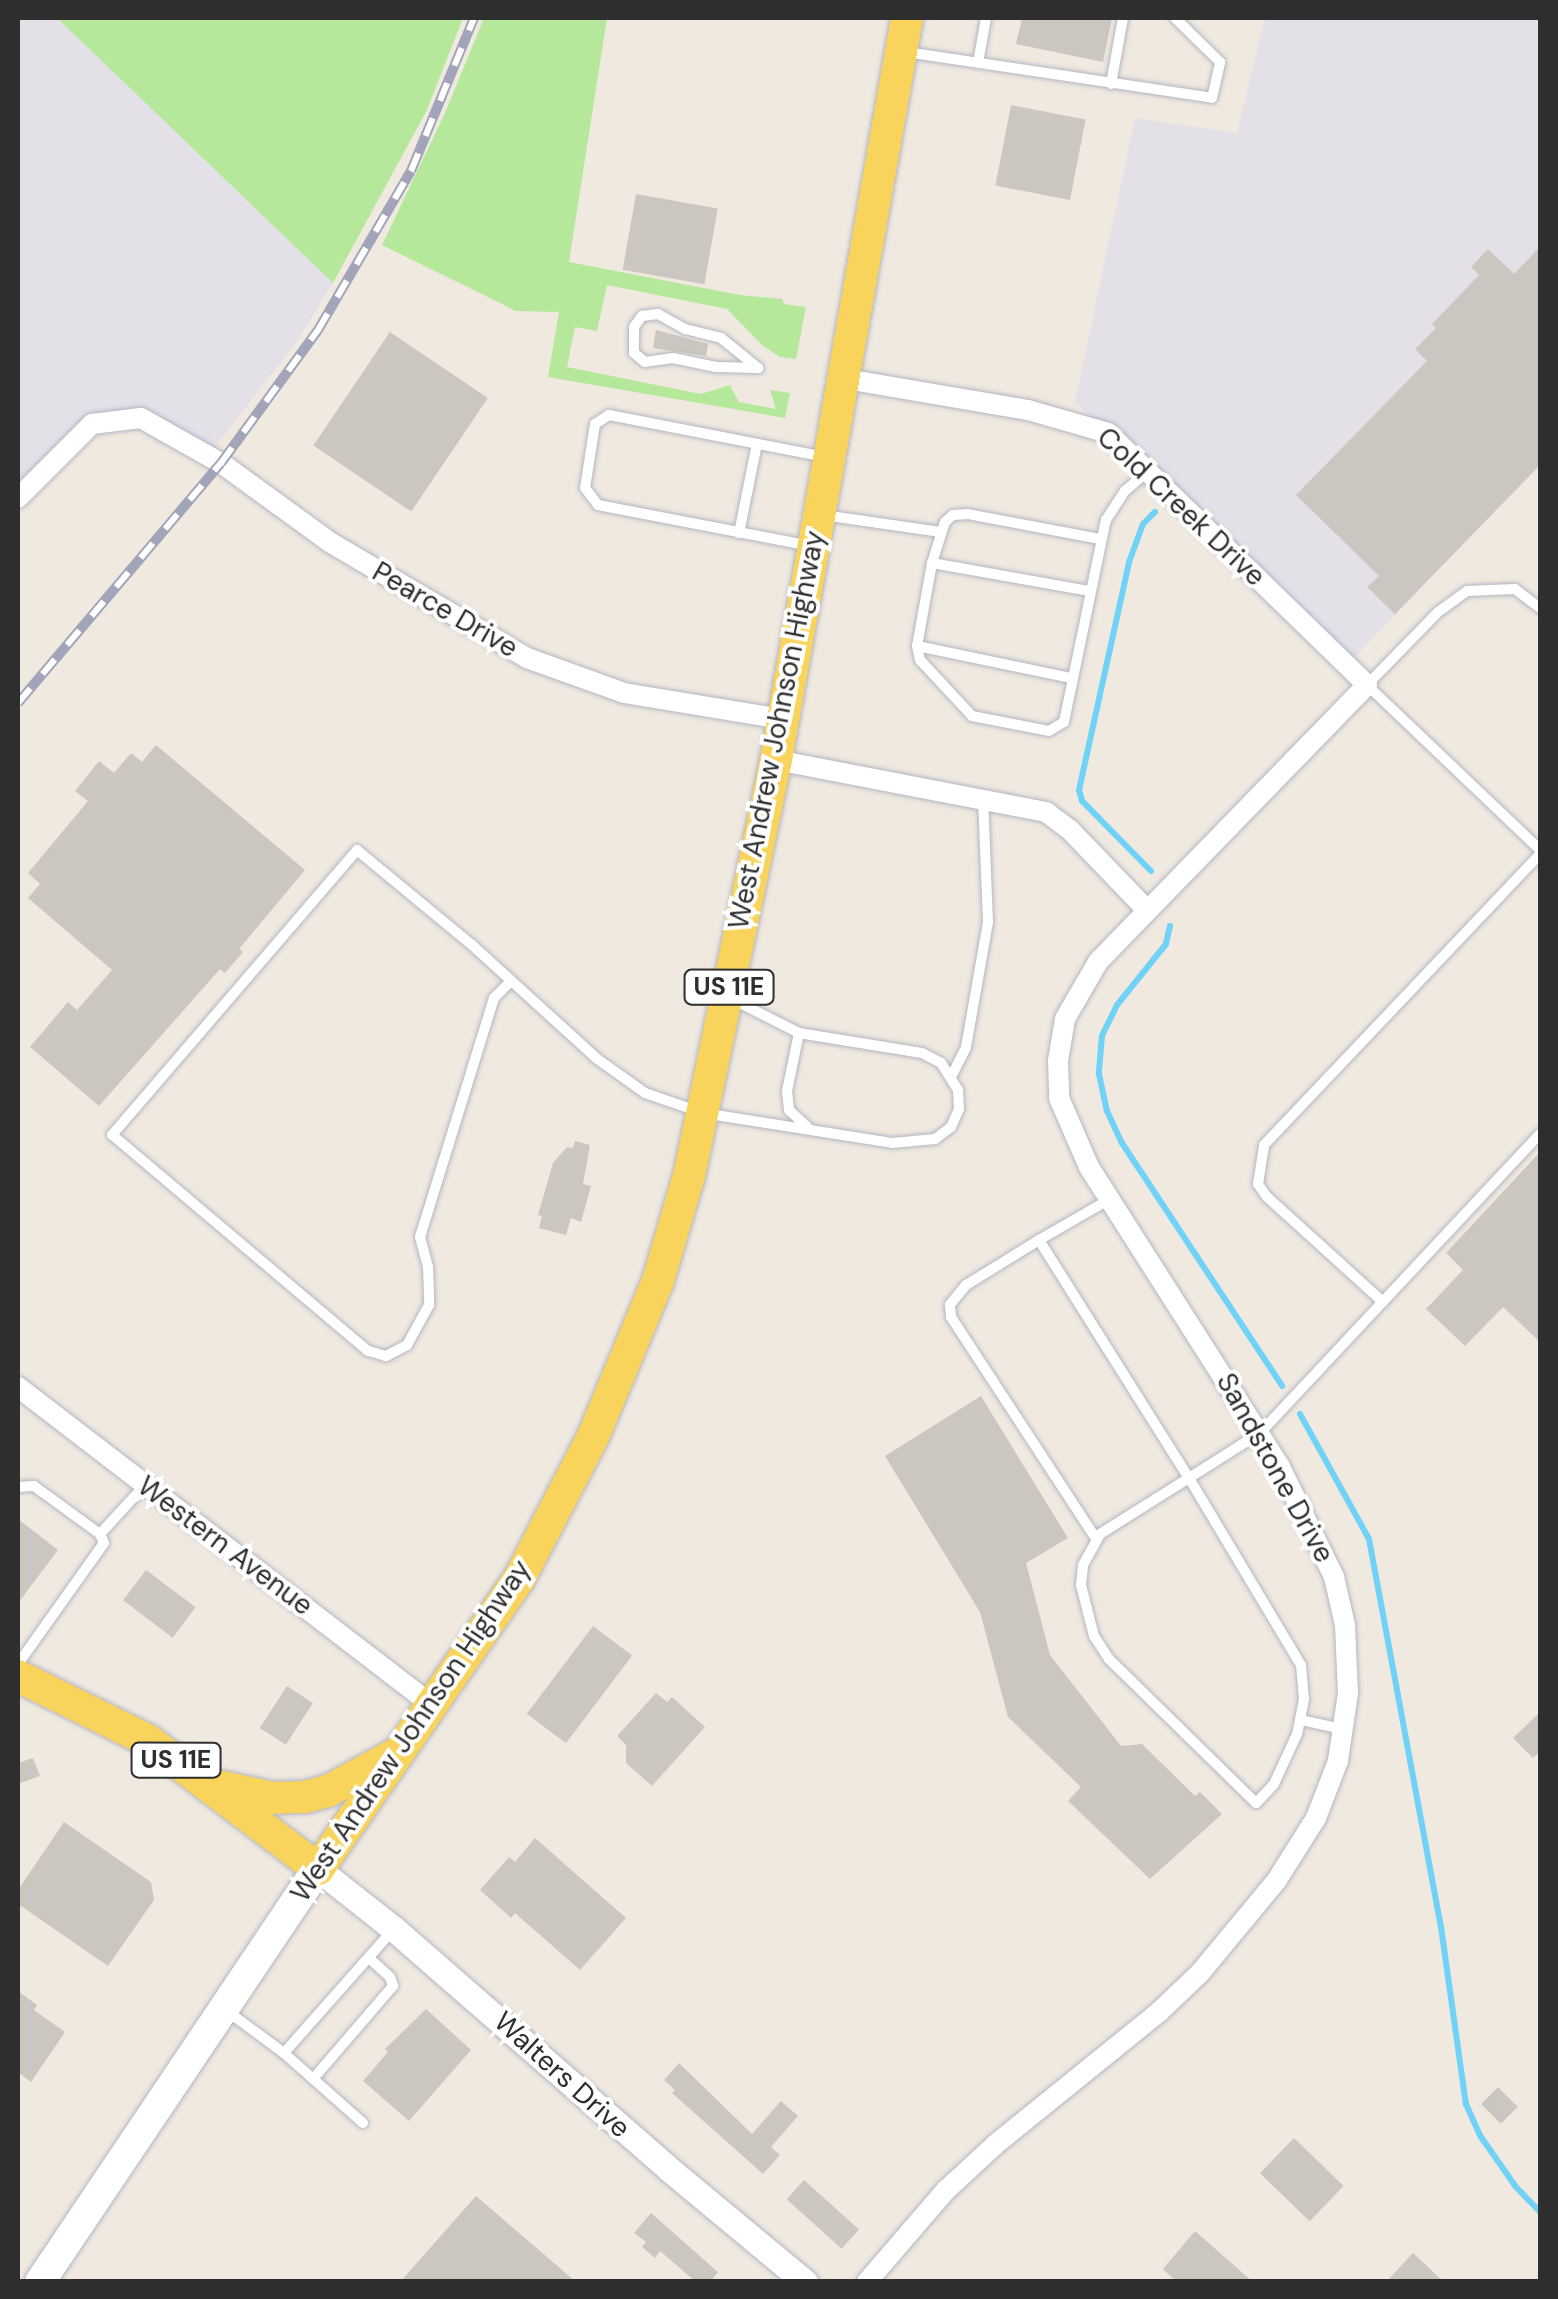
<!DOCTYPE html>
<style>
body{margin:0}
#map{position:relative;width:1558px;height:2299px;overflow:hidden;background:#f0e9e0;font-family:"DM Sans",sans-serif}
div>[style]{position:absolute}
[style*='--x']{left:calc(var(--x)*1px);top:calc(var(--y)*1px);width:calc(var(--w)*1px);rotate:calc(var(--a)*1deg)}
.industrial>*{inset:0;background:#e3e0e8}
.green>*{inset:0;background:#b5e89a}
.stream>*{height:6px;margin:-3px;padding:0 3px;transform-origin:3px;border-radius:3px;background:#6fd2f6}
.building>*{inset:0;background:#cbc6bf;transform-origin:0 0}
.roads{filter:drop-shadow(0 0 2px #b4b6c2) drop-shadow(0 0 2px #b4b6c2)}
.service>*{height:10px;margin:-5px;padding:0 5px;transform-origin:5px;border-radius:5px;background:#fff}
.minor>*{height:20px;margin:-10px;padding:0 10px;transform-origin:10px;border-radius:10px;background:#fff}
.tertiary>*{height:25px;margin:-12.5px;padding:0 12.5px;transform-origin:12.5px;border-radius:12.5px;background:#fff}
.secondary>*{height:30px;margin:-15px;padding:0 15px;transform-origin:15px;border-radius:15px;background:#fff}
.primary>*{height:32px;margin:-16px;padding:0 16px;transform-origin:16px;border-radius:16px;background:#f9d45c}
.rail>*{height:10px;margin-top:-5px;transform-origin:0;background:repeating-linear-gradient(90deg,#fff 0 19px,#a2a5b9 0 38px);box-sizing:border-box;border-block:2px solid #a2a5b9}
span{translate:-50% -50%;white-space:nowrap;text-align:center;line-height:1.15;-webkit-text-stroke:8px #fff;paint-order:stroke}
.shield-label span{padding:2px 8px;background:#fff;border:2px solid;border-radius:8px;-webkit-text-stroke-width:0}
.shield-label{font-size:25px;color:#2e2e2e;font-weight:700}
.street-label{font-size:28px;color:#2e2e2e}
.frame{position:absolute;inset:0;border:20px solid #2e2e2e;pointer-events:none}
</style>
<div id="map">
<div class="industrial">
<div style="clip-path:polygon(18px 18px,57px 18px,333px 283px,295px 344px,208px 456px,141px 418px,92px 424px,18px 498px)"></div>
<div style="clip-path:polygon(1265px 18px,1540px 18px,1540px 465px,1347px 665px,1075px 402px,1135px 118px,1237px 133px)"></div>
</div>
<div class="green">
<div style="clip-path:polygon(57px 18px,463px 18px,426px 112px,333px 283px)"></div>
<div style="clip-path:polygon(484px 18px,607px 18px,569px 262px,740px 295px,782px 299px,784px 304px,806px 307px,796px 359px,780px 357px,762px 345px,727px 309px,607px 285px,597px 331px,575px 327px,567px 367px,701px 394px,730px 385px,739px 402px,776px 409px,770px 390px,790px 393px,785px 418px,548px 377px,559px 312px,516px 311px,382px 245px,445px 113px)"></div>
</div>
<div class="stream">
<div style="--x:1151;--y:871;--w:98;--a:-134.6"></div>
<div style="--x:1082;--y:801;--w:11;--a:-105"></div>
<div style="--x:1079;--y:790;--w:233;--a:-77.6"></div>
<div style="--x:1129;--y:562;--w:40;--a:-69.8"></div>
<div style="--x:1143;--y:524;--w:17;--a:-45"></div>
<div style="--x:1170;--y:926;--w:18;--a:103"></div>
<div style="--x:1166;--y:944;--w:78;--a:128.8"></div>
<div style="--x:1117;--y:1005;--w:34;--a:116"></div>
<div style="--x:1102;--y:1036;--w:38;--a:95"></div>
<div style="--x:1099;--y:1074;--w:38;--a:78"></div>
<div style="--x:1107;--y:1111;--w:35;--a:65"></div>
<div style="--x:1122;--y:1143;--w:291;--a:56.6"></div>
<div style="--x:1300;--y:1414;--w:143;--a:61.1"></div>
<div style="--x:1369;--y:1539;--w:395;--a:79.5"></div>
<div style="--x:1441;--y:1927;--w:179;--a:82"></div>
<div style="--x:1466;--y:2104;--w:36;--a:66"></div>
<div style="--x:1481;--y:2137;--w:61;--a:55"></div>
<div style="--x:1516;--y:2187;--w:35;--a:46"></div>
</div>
<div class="building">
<div style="clip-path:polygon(1022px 18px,1112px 18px,1103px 62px,1016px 44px)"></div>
<div style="left:1011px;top:105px;width:76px;height:82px;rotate:11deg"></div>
<div style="left:636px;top:194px;width:83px;height:77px;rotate:10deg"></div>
<div style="clip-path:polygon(1540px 247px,1540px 465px,1395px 614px,1367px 587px,1379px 576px,1296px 495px,1427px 361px,1415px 349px,1436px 328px,1432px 324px,1479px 275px,1471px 267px,1488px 249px,1514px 274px)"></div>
<div style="clip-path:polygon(656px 330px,708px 344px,706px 356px,653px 348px)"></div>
<div style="left:390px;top:332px;width:118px;height:137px;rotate:34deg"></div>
<div style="clip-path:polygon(156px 745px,305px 870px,239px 949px,243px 952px,225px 973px,220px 969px,99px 1106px,30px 1047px,68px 1002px,77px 1010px,112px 970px,28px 898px,40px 884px,28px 873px,88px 801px,75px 791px,99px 761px,114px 773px,131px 753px,142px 762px)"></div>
<div style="clip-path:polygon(575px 1141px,590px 1145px,583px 1184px,591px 1186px,581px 1222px,571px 1218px,566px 1235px,539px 1228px,542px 1216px,538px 1215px,553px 1163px,567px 1147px,573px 1148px)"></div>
<div style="clip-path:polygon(1540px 1152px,1540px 1342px,1503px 1307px,1465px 1346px,1426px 1309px,1463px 1270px,1446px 1253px)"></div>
<div style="clip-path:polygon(981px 1396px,1068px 1538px,1026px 1563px,1050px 1655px,1121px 1746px,1142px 1744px,1195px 1796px,1200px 1792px,1222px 1814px,1150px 1879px,1068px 1801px,1081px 1787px,1008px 1717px,980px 1612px,885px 1456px)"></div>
<div style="clip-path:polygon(18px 1519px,58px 1550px,18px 1603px)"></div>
<div style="left:146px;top:1570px;width:62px;height:38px;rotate:37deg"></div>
<div style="left:593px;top:1626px;width:49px;height:110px;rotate:37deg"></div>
<div style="left:287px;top:1686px;width:31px;height:50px;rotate:33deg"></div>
<div style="clip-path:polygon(656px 1693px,667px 1702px,672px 1697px,705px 1727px,652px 1786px,626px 1763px,626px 1745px,617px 1736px)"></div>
<div style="clip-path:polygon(1540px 1712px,1540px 1751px,1533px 1758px,1513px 1738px)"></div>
<div style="clip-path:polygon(33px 1758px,40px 1776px,18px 1784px,18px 1763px)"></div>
<div style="clip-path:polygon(64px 1822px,151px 1882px,154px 1900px,108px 1966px,18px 1904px,18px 1890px)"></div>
<div style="clip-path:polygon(535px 1838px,626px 1918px,580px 1970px,515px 1913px,511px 1918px,480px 1890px,509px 1857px,515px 1862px)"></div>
<div style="clip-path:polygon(18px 1991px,37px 2005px,34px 2010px,65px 2032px,31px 2082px,18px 2072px)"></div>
<div style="clip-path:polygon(426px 2009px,471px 2050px,409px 2121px,363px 2081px,388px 2052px,385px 2049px)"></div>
<div style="clip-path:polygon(679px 2063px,752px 2134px,781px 2101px,798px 2116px,771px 2147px,780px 2155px,763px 2174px,672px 2093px,675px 2090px,664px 2080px)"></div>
<div style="left:1498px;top:2087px;width:28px;height:24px;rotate:45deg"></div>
<div style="left:1294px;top:2138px;width:69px;height:49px;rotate:44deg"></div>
<div style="left:804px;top:2180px;width:74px;height:26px;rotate:42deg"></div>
<div style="clip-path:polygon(476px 2196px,576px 2282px,400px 2282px)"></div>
<div style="clip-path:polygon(651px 2213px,718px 2272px,710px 2282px,696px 2282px,660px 2251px,655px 2258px,642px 2247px,646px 2242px,634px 2233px)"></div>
<div style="clip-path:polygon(1195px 2231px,1253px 2282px,1177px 2282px,1163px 2269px)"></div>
<div style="clip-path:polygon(1413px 2253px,1444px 2282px,1386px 2282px)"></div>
</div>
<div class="roads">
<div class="service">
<div style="--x:906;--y:52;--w:309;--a:8.5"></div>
<div style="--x:1212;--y:98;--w:37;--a:-77"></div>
<div style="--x:1220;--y:62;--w:63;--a:-135.6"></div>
<div style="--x:978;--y:63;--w:46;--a:-79.9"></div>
<div style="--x:1111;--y:84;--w:67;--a:-79.7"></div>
<div style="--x:658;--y:314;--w:31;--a:29"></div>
<div style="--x:685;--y:329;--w:37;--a:14"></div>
<div style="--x:721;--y:338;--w:48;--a:39"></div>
<div style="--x:758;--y:368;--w:42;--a:-178.6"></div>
<div style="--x:716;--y:367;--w:44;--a:-168.2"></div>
<div style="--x:673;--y:358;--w:28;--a:172"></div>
<div style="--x:645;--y:362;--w:14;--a:-141"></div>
<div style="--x:634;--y:353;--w:26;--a:-90"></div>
<div style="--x:634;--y:327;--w:14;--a:-54"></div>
<div style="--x:642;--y:316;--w:16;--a:-7"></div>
<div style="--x:823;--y:515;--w:119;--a:8.2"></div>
<div style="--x:739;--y:533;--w:91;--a:-78.6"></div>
<div style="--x:1100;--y:539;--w:134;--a:-169.3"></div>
<div style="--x:968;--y:514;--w:15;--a:176"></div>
<div style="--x:953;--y:515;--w:11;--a:139"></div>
<div style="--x:945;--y:522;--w:43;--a:107.6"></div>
<div style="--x:932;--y:563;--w:84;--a:100.2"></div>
<div style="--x:917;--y:646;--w:14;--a:78"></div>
<div style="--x:920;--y:660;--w:76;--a:47.1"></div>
<div style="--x:972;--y:716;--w:78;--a:11"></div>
<div style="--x:1049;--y:731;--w:17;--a:-31"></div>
<div style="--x:1064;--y:722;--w:206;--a:-78.3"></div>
<div style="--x:1106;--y:520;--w:35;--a:-57"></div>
<div style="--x:1125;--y:491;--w:30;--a:-41"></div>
<div style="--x:811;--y:546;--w:217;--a:-169.1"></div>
<div style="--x:598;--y:505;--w:21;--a:-127"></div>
<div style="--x:585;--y:488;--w:65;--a:-81.1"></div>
<div style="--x:595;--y:424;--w:17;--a:-33"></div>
<div style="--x:609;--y:415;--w:221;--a:11"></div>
<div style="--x:932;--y:563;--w:159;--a:10.1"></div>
<div style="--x:1540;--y:608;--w:31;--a:-143"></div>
<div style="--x:1515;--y:589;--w:48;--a:177.6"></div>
<div style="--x:1467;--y:591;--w:34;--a:144"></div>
<div style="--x:1439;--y:611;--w:103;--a:134.2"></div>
<div style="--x:1367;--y:685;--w:239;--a:43.6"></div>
<div style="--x:917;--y:646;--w:158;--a:11.7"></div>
<div style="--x:510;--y:982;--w:23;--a:135"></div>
<div style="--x:494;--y:998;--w:250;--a:107.2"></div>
<div style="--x:420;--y:1237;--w:31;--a:75"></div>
<div style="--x:428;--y:1267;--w:38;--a:88"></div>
<div style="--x:429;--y:1305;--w:46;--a:118.8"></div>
<div style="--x:407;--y:1345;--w:24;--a:152"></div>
<div style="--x:386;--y:1356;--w:19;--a:-164"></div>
<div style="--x:368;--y:1351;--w:335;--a:-139.8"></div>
<div style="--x:112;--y:1135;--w:376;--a:-49.3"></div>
<div style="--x:357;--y:850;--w:149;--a:39.6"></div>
<div style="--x:472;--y:945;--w:168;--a:42.3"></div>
<div style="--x:596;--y:1058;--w:60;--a:35.5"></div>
<div style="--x:645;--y:1093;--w:61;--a:19"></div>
<div style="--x:703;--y:1113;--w:191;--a:9"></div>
<div style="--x:892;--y:1143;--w:43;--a:-5.3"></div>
<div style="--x:935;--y:1139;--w:20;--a:-37"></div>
<div style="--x:951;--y:1127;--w:20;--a:-66"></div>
<div style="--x:959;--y:1109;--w:19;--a:-93"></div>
<div style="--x:958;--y:1090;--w:32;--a:-122"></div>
<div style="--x:941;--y:1063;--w:21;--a:-152"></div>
<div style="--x:922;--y:1053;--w:125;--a:-170.8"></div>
<div style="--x:799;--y:1033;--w:77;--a:-153.1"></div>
<div style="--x:799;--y:1033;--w:59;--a:101.7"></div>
<div style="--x:787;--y:1091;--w:19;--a:84"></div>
<div style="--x:789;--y:1110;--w:26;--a:43"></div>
<div style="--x:952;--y:1075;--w:31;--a:-63"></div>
<div style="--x:966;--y:1047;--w:127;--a:-80"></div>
<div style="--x:988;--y:922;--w:123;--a:-92.3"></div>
<div style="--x:1110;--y:1199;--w:82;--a:150"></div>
<div style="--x:1039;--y:1240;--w:281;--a:57.8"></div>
<div style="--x:1189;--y:1478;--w:218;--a:59.1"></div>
<div style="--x:1301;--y:1665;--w:34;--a:85"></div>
<div style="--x:1304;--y:1699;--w:36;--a:101"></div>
<div style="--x:1297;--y:1734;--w:55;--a:114.7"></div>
<div style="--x:1274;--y:1784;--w:26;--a:133"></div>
<div style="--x:1256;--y:1803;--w:206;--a:-135.6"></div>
<div style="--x:1109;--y:1659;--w:27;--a:-123"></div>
<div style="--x:1094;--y:1636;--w:53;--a:-104.3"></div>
<div style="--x:1081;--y:1585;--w:20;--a:-84"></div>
<div style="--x:1083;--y:1565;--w:35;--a:-61"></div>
<div style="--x:1100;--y:1534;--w:105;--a:-32.2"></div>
<div style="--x:1189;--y:1478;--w:84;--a:-32.4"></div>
<div style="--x:1260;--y:1433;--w:410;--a:-46.9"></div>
<div style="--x:1039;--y:1240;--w:86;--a:148.3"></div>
<div style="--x:966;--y:1285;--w:26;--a:129"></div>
<div style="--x:950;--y:1305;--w:12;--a:85"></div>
<div style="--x:951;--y:1317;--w:265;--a:56.8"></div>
<div style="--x:1383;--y:1302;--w:156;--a:-137.8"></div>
<div style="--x:1267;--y:1197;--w:16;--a:-125"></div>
<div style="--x:1258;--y:1184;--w:39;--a:-81"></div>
<div style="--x:1264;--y:1145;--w:401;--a:-46.5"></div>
<div style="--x:18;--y:1487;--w:16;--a:-4"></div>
<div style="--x:34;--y:1486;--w:82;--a:36"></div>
<div style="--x:100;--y:1534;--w:10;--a:66"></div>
<div style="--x:104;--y:1543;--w:148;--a:125.4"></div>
<div style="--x:100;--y:1534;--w:67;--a:-47.4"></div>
<div style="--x:1301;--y:1720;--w:42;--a:12.4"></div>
<div style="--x:227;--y:2011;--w:71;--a:36.4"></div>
<div style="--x:313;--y:2079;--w:123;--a:-49.3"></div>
<div style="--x:393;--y:1986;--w:9;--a:-108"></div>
<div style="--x:390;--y:1977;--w:28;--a:-138"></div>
<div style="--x:363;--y:2123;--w:106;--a:-138.5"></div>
<div style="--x:284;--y:2053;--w:164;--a:-48.5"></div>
</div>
<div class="minor">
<div style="--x:840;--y:378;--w:191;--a:9.7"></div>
<div style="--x:1028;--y:410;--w:83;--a:16"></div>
<div style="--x:1108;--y:433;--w:361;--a:44.2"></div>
<div style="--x:1367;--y:685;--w:386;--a:134.2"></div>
<div style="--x:1098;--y:962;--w:66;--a:120.1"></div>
<div style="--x:1065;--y:1019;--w:43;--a:99.5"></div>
<div style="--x:1058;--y:1061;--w:37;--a:88"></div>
<div style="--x:1059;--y:1098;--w:75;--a:66.5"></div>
<div style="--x:1089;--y:1167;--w:353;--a:57.5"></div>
<div style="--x:1279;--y:1465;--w:125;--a:63.8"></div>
<div style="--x:1334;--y:1577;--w:49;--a:77.1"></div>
<div style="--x:1345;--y:1625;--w:68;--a:87.5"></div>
<div style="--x:1348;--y:1693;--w:69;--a:98.4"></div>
<div style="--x:1338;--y:1761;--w:61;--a:111.1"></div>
<div style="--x:1316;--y:1818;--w:73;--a:122.2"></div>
<div style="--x:1277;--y:1880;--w:121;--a:129.6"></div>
<div style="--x:1200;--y:1973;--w:57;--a:136.4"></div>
<div style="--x:1159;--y:2012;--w:211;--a:141"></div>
<div style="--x:995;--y:2145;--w:67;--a:137.4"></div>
<div style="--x:946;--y:2190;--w:121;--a:130.7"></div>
<div style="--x:18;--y:498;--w:105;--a:-45"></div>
<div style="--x:92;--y:424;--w:49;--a:-7"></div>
<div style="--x:141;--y:418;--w:92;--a:29.4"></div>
<div style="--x:221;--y:463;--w:136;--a:36"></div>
<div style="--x:331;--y:543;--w:227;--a:30.4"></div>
<div style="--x:527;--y:658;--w:103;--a:19.8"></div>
<div style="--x:624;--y:693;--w:161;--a:9.3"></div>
<div style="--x:776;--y:760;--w:275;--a:10.9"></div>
<div style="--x:1046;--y:812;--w:30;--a:37"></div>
<div style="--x:1070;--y:830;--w:110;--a:46.1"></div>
<div style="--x:18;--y:1387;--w:522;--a:37.53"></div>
</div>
<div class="tertiary">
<div style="--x:318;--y:1869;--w:97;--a:38.3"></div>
<div style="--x:394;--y:1929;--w:365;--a:41.1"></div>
<div style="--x:669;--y:2169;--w:177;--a:39.7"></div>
</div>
<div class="secondary">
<div style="--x:40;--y:2282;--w:498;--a:-56.1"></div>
</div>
<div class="primary">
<div style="--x:18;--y:1676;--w:146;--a:26.4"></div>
<div style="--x:149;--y:1741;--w:212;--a:37.1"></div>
<div style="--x:318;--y:1869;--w:353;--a:-55.3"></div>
<div style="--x:519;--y:1579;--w:160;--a:-62.5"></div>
<div style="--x:593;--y:1437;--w:169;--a:-67.4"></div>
<div style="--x:658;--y:1281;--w:109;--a:-73.6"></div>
<div style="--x:689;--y:1176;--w:425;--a:-78.2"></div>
<div style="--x:776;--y:760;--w:753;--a:-79.99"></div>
<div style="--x:222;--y:1787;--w:52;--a:12.2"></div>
<div style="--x:273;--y:1798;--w:32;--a:-2"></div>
<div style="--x:305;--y:1797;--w:24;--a:-15"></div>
<div style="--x:328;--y:1791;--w:73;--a:-28.7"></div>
</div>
</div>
<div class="rail">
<div style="--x:18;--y:703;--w:314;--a:-49.8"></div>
<div style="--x:221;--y:463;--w:165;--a:-53.9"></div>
<div style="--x:318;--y:330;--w:184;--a:-59.7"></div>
<div style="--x:411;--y:171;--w:165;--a:-67.6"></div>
</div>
<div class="shield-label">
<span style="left:729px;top:987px">US 11E</span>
<span style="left:176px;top:1760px">US 11E</span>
</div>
<div class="street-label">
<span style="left:1181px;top:507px;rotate:43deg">Cold Creek Drive</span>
<span style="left:445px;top:610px;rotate:30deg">Pearce Drive</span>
<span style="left:777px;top:730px;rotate:-79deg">West Andrew Johnson Highway</span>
<span style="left:1275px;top:1468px;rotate:61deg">Sandstone Drive</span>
<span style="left:225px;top:1546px;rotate:37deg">Western Avenue</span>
<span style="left:411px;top:1731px;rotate:-56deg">West Andrew Johnson Highway</span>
<span style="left:562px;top:2075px;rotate:42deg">Walters Drive</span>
</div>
<div class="frame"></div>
</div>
